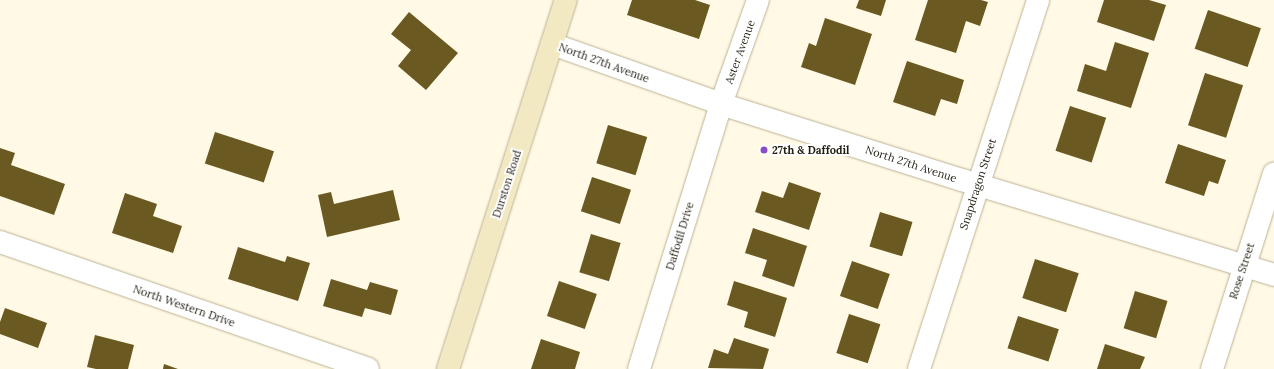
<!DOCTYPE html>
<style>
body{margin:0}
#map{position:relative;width:1274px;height:369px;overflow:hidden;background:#fff9e6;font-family:Lora,serif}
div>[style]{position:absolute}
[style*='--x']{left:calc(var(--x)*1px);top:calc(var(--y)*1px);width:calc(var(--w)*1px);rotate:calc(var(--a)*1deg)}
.building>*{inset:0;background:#6a5a22;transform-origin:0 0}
.roads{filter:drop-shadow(0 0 1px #bcb394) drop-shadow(0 0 1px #bcb394)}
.minor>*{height:22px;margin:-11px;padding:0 11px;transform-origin:11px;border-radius:11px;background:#fff}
.tertiary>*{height:22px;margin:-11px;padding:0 11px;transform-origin:11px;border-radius:11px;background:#fff}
.secondary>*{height:22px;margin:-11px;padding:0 11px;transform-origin:11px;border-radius:11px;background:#f2e8c2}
.dots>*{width:11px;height:11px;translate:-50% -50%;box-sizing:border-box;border:2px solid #fff;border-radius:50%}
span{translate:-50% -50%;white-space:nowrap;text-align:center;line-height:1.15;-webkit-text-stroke:4px #fff;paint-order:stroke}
.street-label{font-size:11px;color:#201d11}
.poi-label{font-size:11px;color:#201d11;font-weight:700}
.left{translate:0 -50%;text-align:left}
</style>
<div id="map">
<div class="building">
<div style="clip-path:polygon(632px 0,695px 0,710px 5px,699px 39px,627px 15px)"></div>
<div style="clip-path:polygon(859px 0,886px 0,881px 16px,856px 8px)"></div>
<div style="clip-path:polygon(928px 0,981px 0,988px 2px,980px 26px,966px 21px,956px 53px,915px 40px)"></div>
<div style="clip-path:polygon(1104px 0,1149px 0,1166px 5px,1154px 41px,1097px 22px)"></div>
<div style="left:1208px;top:10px;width:56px;height:41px;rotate:19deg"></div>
<div style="clip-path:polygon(409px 12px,458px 53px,426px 90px,398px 66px,411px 50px,391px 34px)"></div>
<div style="clip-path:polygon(825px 18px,872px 34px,855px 85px,801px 67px,809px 43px,816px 46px)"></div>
<div style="clip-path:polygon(1115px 42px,1149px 53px,1131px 108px,1077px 91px,1085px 64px,1106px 71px)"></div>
<div style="clip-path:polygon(907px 61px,964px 80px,957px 104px,941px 99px,935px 116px,893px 102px)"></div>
<div style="left:1205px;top:73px;width:40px;height:55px;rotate:18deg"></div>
<div style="left:1070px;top:106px;width:38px;height:47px;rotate:18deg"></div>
<div style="left:608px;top:125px;width:41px;height:40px;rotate:17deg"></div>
<div style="left:215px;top:132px;width:62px;height:33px;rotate:18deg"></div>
<div style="clip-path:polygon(1178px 144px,1226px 160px,1218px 184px,1209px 181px,1204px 196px,1165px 183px)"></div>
<div style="clip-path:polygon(0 148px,15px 153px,11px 165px,65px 184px,54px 215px,0 196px)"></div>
<div style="left:592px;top:177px;width:41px;height:36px;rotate:18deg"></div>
<div style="clip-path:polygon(789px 182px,821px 193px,809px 230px,755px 212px,762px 191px,783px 198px)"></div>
<div style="clip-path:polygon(393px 190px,400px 220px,327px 237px,318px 195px,331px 192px,334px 204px)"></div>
<div style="clip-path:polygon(125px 193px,157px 204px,153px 216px,182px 226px,173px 253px,112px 233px)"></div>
<div style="left:880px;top:212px;width:34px;height:36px;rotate:17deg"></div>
<div style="clip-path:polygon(753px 228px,807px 246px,794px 287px,762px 276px,767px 260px,745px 253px)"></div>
<div style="left:591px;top:234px;width:31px;height:40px;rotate:17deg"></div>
<div style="clip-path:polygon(238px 247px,285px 262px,287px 256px,310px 263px,298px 301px,228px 279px)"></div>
<div style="left:1035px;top:259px;width:46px;height:41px;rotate:18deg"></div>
<div style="left:852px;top:261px;width:40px;height:37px;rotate:19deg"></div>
<div style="clip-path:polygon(331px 279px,367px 290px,370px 282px,398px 290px,391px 315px,365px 308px,362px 317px,323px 306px)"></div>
<div style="left:559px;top:281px;width:40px;height:37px;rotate:19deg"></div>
<div style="clip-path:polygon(734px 281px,787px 298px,775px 337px,744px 327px,748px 312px,727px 305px)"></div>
<div style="left:1135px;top:291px;width:34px;height:39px;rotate:17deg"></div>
<div style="clip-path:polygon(5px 308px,47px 323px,38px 348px,0 334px,0 322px)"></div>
<div style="left:849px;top:314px;width:33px;height:41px;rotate:18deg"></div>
<div style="left:1018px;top:316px;width:43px;height:34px;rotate:18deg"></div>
<div style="clip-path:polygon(95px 335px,134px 345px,128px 369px,96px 369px,87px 367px)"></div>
<div style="clip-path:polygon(734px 338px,769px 349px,763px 369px,708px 368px,714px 349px,728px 354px)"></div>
<div style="clip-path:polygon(541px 339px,580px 352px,575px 369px,531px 369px)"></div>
<div style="clip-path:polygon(1105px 344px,1145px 357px,1140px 369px,1097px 369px)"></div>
<div style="clip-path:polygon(164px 364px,178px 369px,163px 369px)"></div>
</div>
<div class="roads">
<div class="minor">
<div style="--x:0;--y:242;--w:389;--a:19"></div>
<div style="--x:639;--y:369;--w:277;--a:-72.8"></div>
<div style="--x:721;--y:104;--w:110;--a:-70.4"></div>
<div style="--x:919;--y:369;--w:388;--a:-72.1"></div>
<div style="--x:1212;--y:369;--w:205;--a:-72.4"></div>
</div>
<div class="tertiary">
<div style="--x:552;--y:44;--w:179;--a:19.5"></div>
<div style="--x:721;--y:104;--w:253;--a:17.5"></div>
<div style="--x:962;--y:180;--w:326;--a:16.9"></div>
</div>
<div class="secondary">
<div style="--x:448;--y:369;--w:387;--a:-72.3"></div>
</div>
</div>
<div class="dots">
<div style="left:764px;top:150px;background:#884dc4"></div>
</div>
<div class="street-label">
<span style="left:740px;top:52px;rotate:-70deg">Aster Avenue</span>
<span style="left:604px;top:63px;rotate:20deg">North 27th Avenue</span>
<span style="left:911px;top:164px;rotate:18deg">North 27th Avenue</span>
<span style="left:507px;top:184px;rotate:-72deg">Durston Road</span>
<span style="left:978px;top:184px;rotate:-72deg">Snapdragon Street</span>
<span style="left:680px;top:236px;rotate:-73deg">Daffodil Drive</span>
<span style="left:1242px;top:271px;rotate:-72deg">Rose Street</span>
<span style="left:184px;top:306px;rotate:19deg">North Western Drive</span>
</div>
<div class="poi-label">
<span class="left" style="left:772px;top:150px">27th &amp; Daffodil</span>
</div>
</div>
